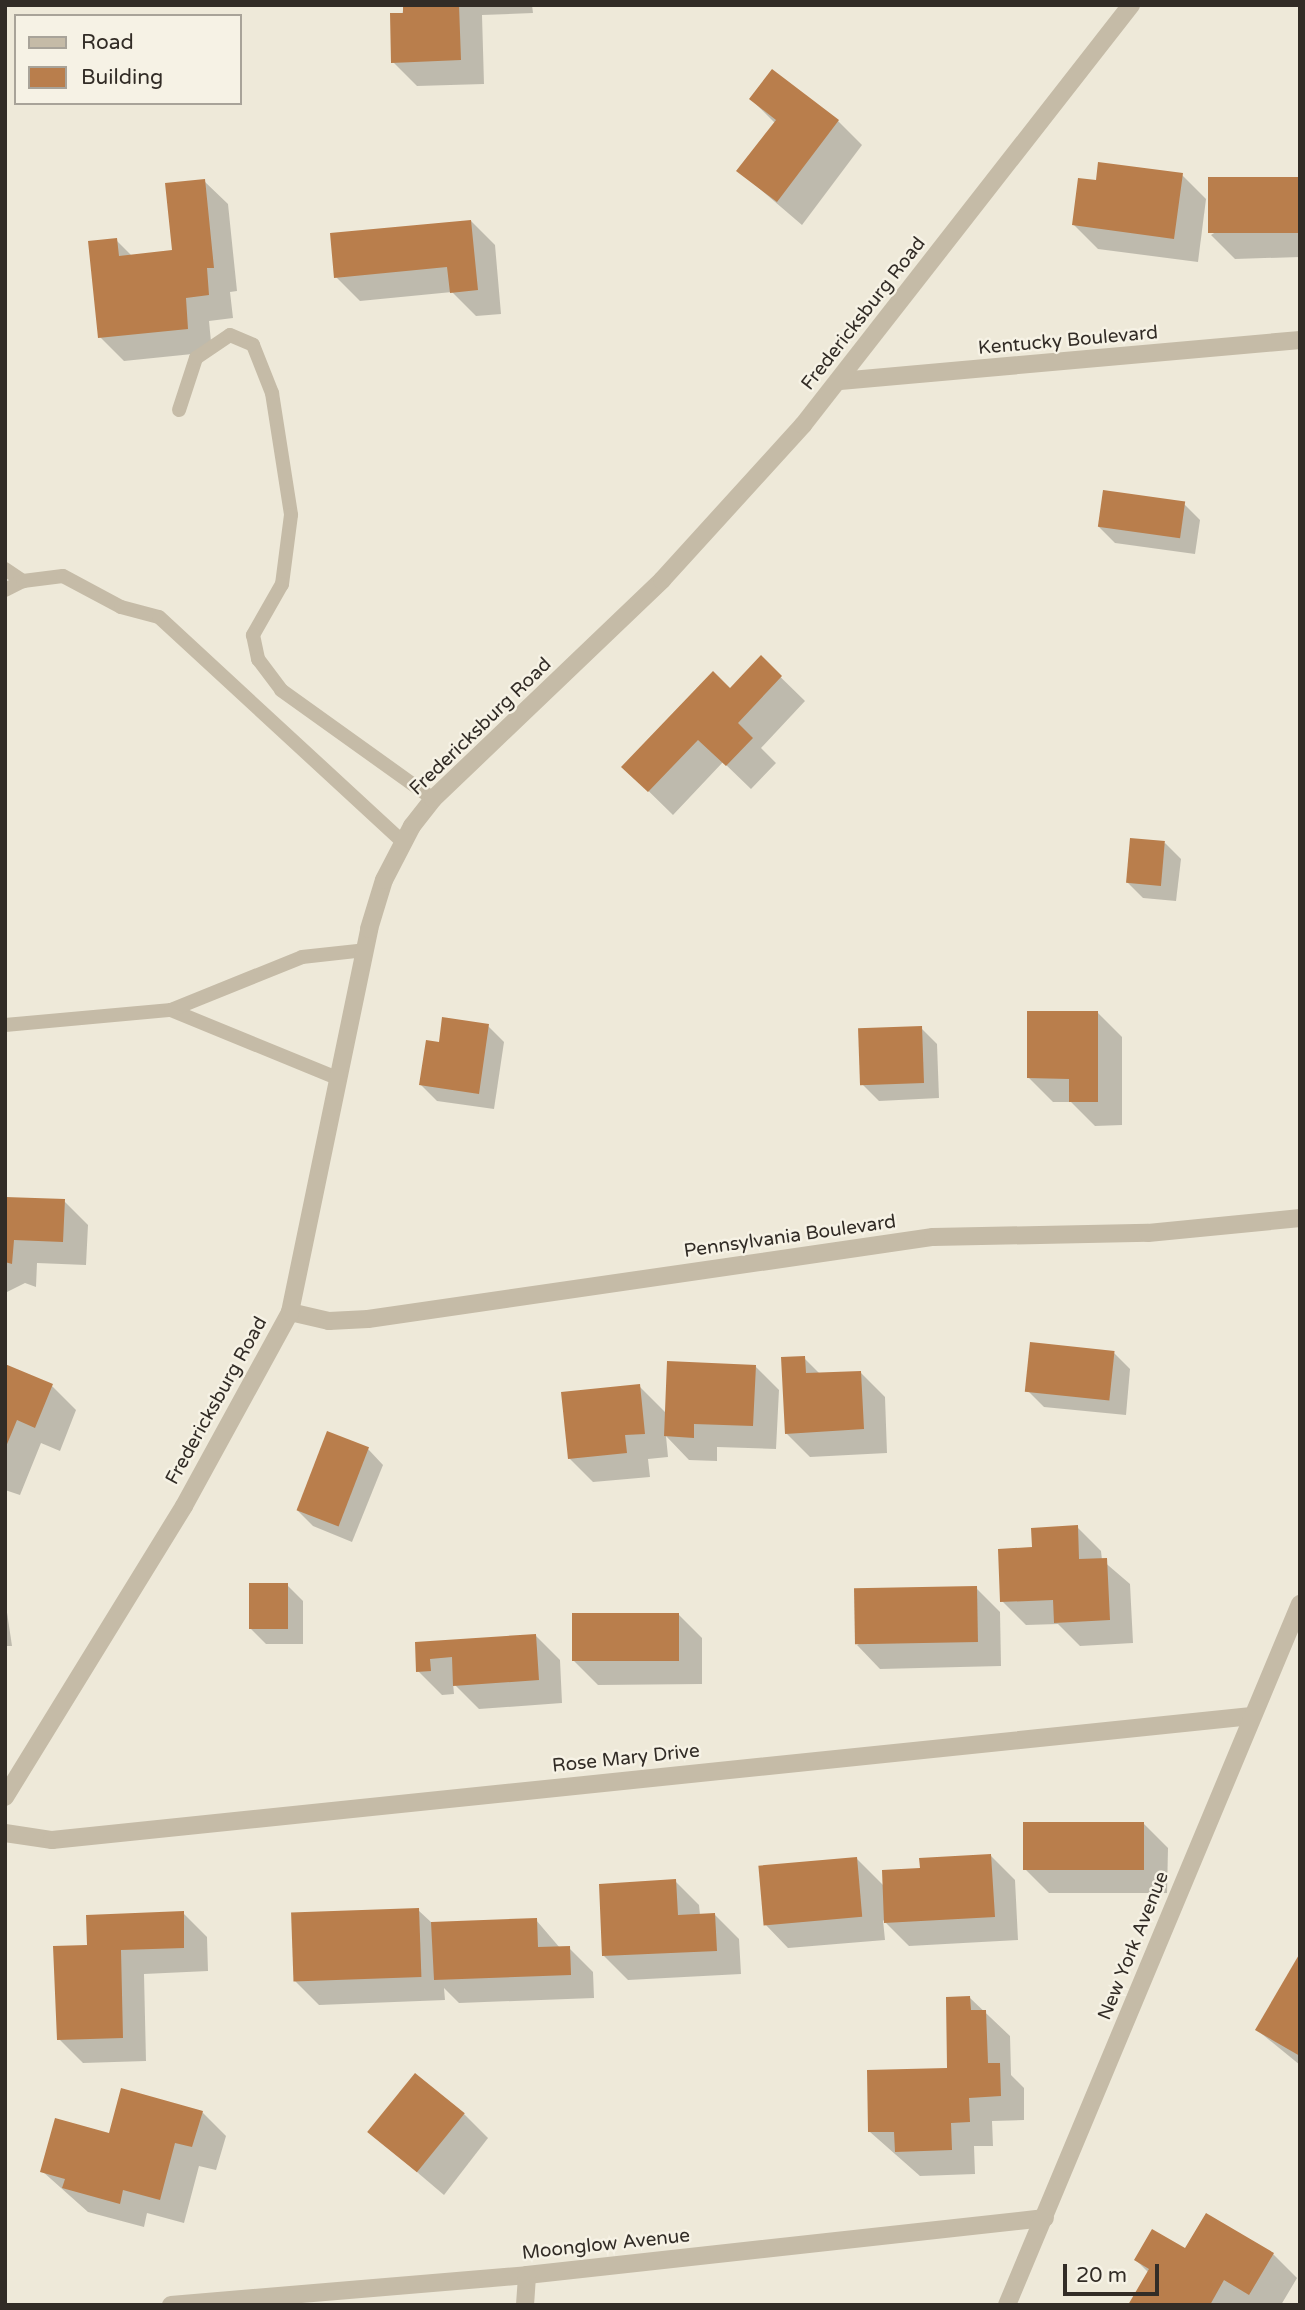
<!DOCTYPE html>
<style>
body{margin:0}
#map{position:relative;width:1305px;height:2310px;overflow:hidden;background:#eee9d9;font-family:"Varela Round",sans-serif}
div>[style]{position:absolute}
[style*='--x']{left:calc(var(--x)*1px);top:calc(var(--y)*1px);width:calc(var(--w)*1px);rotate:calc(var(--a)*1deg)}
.shadow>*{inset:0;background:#0003}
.building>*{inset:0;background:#b97e4c;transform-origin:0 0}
.service>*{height:14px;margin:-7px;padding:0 7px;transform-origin:7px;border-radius:7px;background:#c5bba7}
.minor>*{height:18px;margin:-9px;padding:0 9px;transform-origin:9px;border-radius:9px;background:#c5bba7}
.tertiary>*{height:18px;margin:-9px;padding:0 9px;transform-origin:9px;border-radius:9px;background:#c5bba7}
span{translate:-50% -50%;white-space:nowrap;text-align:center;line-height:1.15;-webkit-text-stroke:5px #f6f2e5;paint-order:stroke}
.street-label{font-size:19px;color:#322c26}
.frame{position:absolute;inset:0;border:7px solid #322c26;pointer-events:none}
.legend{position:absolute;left:14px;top:14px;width:228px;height:91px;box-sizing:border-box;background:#f6f2e5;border:2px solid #a8a399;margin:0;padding:9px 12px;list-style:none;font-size:21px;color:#322c26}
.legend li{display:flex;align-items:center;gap:14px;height:35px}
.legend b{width:35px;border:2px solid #a8a399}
.scale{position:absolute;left:1063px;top:2264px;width:96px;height:32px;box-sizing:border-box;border:4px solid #322c26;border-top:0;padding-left:9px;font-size:21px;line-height:24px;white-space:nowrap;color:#322c26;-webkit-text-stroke:5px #f6f2e5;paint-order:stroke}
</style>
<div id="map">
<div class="shadow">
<div style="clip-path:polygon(404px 5px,532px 5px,533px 13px,482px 15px,484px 84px,417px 86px,393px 62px)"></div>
<div style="clip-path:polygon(751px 99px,838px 121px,862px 145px,802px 225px,739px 171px,775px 123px)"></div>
<div style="clip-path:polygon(1182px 175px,1206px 199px,1198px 262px,1098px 249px,1074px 225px)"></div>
<div style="clip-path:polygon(1300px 179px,1300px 257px,1235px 259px,1211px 235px)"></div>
<div style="clip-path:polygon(204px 181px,228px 204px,237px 291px,230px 292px,233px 318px,209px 321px,212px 352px,124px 361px,100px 337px,116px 240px,132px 256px,174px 252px)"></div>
<div style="clip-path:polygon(471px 221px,495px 245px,501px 314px,476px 316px,452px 292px,360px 301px,336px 277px)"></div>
<div style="clip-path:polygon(1184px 504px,1200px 520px,1195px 554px,1115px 543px,1099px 527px)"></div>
<div style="clip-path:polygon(761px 658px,805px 701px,761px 748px,776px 763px,751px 789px,723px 762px,673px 815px,624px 767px,730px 690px)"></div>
<div style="clip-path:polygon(1165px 843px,1181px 859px,1176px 901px,1143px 898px,1127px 882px)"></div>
<div style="clip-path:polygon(1098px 1013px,1122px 1037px,1122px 1125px,1095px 1126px,1071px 1102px,1053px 1102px,1029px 1078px)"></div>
<div style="clip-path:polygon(488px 1026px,504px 1042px,494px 1109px,437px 1101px,421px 1085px)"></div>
<div style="clip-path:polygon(921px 1028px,937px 1044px,939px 1098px,879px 1101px,863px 1085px)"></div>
<div style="clip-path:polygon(5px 1199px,64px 1201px,88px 1225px,86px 1265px,37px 1263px,36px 1287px,25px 1283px,5px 1293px)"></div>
<div style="clip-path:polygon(1114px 1353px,1130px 1369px,1126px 1415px,1044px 1407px,1028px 1391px)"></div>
<div style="clip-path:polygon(804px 1358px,821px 1375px,861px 1373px,885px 1397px,887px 1453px,810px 1457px,786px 1433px)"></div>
<div style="clip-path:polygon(5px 1366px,52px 1386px,76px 1410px,60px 1451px,41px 1443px,20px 1495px,5px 1490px)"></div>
<div style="clip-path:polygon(755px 1366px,779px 1390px,776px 1449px,717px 1447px,717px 1461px,689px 1460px,666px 1436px,668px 1457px,648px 1459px,650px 1477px,593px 1482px,569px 1458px,639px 1386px,666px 1413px)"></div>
<div style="clip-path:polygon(368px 1449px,383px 1465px,352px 1542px,313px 1526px,297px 1510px)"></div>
<div style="clip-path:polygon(1077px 1527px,1101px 1551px,1102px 1560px,1130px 1584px,1133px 1643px,1080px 1646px,1058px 1624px,1026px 1625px,1002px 1601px,1034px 1549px)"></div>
<div style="clip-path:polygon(287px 1585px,303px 1601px,303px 1644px,266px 1644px,250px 1628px)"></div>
<div style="clip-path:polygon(976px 1588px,1000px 1612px,1001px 1666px,880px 1669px,857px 1645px)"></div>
<div style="clip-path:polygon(5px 1599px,12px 1646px,5px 1646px)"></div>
<div style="clip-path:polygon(678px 1614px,702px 1638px,702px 1684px,598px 1685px,574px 1661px)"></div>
<div style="clip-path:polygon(536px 1636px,560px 1660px,562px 1703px,479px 1709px,453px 1683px,454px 1694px,442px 1695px,418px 1671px,416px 1644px)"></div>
<div style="clip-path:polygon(1144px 1824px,1168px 1848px,1167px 1893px,1049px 1893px,1025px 1869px)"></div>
<div style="clip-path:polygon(991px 1856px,1015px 1880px,1018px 1940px,909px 1946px,883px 1920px,885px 1940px,788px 1948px,765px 1924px,857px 1859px,884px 1886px,922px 1870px)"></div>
<div style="clip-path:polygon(675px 1881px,699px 1905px,700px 1915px,715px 1915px,739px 1939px,741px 1974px,628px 1980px,604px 1956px)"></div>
<div style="clip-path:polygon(418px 1910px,432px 1923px,536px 1920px,560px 1948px,569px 1948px,593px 1972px,594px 1998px,459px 2003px,444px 1988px,445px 2000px,319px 2005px,295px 1981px)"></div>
<div style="clip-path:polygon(183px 1913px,207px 1937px,208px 1971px,144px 1974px,146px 2061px,83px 2063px,59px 2039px,89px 1947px)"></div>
<div style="clip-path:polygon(1300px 1956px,1300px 2065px,1257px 2030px)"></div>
<div style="clip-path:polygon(970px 1998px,1010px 2036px,1011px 2075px,1024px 2088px,1024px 2120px,992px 2121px,993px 2146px,974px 2146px,975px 2174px,920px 2176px,870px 2132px,949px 2069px)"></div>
<div style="clip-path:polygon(202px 2112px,226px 2136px,216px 2170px,199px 2166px,184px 2223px,147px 2213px,144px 2227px,88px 2212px,42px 2171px,110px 2135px)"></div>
<div style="clip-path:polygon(464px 2114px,488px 2138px,444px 2195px,371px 2133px)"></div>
<div style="clip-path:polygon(1186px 2251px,1273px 2254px,1297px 2278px,1281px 2305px,1130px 2305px,1149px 2273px,1136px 2260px)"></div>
</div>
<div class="building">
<div style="clip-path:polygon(403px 5px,459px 5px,461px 60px,391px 63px,390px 13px,403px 13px)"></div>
<div style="clip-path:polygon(772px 69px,839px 120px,777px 202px,736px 171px,776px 120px,749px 99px)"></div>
<div style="clip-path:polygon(1098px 162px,1183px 173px,1174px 239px,1072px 225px,1078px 178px,1096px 180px)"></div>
<div style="left:1300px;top:177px;width:56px;height:92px;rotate:90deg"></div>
<div style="clip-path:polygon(205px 179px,214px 268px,207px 268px,209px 295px,186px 298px,188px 329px,98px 338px,88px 241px,117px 238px,119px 256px,172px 250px,165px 183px)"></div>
<div style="clip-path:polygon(471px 220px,478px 290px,450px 293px,447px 267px,334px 278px,330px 233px)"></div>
<div style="left:1103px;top:490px;width:83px;height:37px;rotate:8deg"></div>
<div style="clip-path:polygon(761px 655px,782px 676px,738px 723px,753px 738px,726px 766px,698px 740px,648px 792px,621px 767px,713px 671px,730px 688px)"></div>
<div style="left:1130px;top:838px;width:35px;height:45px;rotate:5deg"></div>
<div style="clip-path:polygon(1027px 1011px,1098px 1011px,1098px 1102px,1069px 1102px,1069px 1079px,1027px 1078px)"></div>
<div style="clip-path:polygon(442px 1017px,489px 1024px,479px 1094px,419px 1085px,426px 1040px,439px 1042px)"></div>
<div style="left:922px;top:1026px;width:57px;height:64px;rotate:88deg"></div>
<div style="clip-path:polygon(5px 1197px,65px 1199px,63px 1242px,14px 1240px,12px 1264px,5px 1262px)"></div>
<div style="left:1030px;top:1342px;width:85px;height:50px;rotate:6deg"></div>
<div style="clip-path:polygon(805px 1356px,806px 1373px,861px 1371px,864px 1429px,785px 1434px,781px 1357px)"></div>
<div style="clip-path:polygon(667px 1361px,756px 1365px,753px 1426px,694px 1424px,694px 1438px,664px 1436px)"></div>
<div style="clip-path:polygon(5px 1364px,53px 1384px,35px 1428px,17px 1420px,5px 1449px)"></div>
<div style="clip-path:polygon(640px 1384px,645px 1434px,625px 1435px,627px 1453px,568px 1459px,561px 1392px)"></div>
<div style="left:327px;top:1431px;width:45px;height:85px;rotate:21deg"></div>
<div style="clip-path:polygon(1078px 1525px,1079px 1559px,1107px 1558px,1110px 1620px,1054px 1623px,1053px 1600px,1000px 1602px,998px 1549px,1032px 1547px,1031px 1528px)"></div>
<div style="left:249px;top:1583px;width:39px;height:46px"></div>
<div style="left:977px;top:1586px;width:56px;height:123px;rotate:89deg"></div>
<div style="left:572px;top:1613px;width:107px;height:48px"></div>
<div style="clip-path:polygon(536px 1634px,539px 1680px,453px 1686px,452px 1657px,430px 1659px,431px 1671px,416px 1672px,415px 1642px)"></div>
<div style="left:1023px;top:1822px;width:121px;height:48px"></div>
<div style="clip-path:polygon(991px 1854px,995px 1917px,884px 1923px,882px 1870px,920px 1868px,919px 1858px)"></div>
<div style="left:857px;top:1857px;width:60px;height:99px;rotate:85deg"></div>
<div style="clip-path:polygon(676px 1879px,678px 1915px,715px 1913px,717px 1951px,602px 1956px,599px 1884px)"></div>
<div style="left:419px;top:1908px;width:69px;height:128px;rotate:88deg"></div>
<div style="clip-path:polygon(184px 1911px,184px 1948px,121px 1950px,123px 2038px,57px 2040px,53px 1946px,87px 1945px,86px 1915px)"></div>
<div style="clip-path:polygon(537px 1918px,538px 1947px,570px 1946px,571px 1975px,434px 1980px,431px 1922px)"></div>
<div style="clip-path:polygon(1300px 1953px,1300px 2056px,1255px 2030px)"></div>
<div style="clip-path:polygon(970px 1996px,971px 2010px,986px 2010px,988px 2063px,1000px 2063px,1001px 2096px,969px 2098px,970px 2122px,951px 2123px,952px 2150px,895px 2152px,894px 2132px,868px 2132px,867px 2070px,947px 2068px,946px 1997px)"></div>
<div style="left:415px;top:2073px;width:64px;height:76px;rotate:39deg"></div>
<div style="clip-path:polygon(121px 2088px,203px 2111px,192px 2147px,175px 2143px,160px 2200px,123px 2190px,120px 2204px,62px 2188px,65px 2179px,40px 2172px,55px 2118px,109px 2133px)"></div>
<div style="clip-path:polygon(1206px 2213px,1274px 2253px,1249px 2295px,1224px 2280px,1210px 2305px,1128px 2305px,1149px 2269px,1134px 2260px,1152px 2229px,1185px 2248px)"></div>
</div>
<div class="service">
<div style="--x:179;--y:410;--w:55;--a:-71.9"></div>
<div style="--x:196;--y:358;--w:41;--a:-34.1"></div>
<div style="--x:230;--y:335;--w:25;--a:23"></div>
<div style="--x:253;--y:345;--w:52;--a:68.4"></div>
<div style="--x:272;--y:393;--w:123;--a:81.1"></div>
<div style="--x:291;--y:515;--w:70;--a:97.4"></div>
<div style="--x:282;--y:584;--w:59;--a:119.6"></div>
<div style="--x:253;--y:635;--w:25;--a:78"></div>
<div style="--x:258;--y:659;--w:39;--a:53"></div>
<div style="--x:281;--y:690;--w:187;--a:35.6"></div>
<div style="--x:5;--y:569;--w:22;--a:34"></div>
<div style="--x:5;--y:590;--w:20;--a:-27"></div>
<div style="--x:23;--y:581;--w:40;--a:-7.1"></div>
<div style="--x:63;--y:576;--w:66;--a:28.1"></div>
<div style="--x:121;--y:607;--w:39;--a:15"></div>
<div style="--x:159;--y:617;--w:332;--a:42.7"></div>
<div style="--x:171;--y:1010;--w:182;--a:22.3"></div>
<div style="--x:5;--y:1025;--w:167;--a:-5.2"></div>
<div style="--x:171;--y:1010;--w:141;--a:-22"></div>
<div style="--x:302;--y:957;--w:63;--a:-6.3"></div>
</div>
<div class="minor">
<div style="--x:840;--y:381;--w:462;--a:-5.1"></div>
<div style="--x:290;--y:1312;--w:40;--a:13"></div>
<div style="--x:329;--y:1321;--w:39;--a:-3"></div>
<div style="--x:368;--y:1319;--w:571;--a:-8.26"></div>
<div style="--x:933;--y:1237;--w:215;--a:-1.1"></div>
<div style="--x:1148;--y:1233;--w:153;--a:-5.6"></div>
<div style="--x:5;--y:1833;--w:48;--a:8.5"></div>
<div style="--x:52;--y:1840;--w:1206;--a:-5.9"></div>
<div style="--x:171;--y:2305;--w:357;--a:-4.8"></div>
<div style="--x:527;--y:2275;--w:521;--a:-6.28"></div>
<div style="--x:525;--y:2305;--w:30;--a:-86"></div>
<div style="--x:1007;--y:2305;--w:760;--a:-67.32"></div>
</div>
<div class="tertiary">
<div style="--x:5;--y:1797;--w:342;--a:-58.4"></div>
<div style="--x:184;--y:1506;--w:221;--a:-61.3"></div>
<div style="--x:290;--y:1312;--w:391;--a:-78.3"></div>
<div style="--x:369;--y:929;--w:51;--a:-73"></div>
<div style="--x:384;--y:880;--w:61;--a:-62.6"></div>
<div style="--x:412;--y:826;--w:34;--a:-52"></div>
<div style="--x:433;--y:799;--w:317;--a:-43.7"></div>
<div style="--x:662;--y:580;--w:210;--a:-47.7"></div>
<div style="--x:803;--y:425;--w:533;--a:-52.01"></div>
</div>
<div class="street-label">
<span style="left:864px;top:314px;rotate:-52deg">Fredericksburg Road</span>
<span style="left:1068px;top:341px;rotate:-5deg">Kentucky Boulevard</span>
<span style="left:481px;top:727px;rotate:-44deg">Fredericksburg Road</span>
<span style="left:790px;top:1237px;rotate:-8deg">Pennsylvania Boulevard</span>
<span style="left:217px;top:1401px;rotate:-61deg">Fredericksburg Road</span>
<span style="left:626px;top:1759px;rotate:-6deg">Rose Mary Drive</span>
<span style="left:1134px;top:1946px;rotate:-68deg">New York Avenue</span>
<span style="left:606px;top:2245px;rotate:-6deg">Moonglow Avenue</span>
</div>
<div class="frame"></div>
<ul class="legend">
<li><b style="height:9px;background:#c5bba7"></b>Road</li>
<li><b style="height:19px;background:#b97e4c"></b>Building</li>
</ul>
<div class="scale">20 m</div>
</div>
